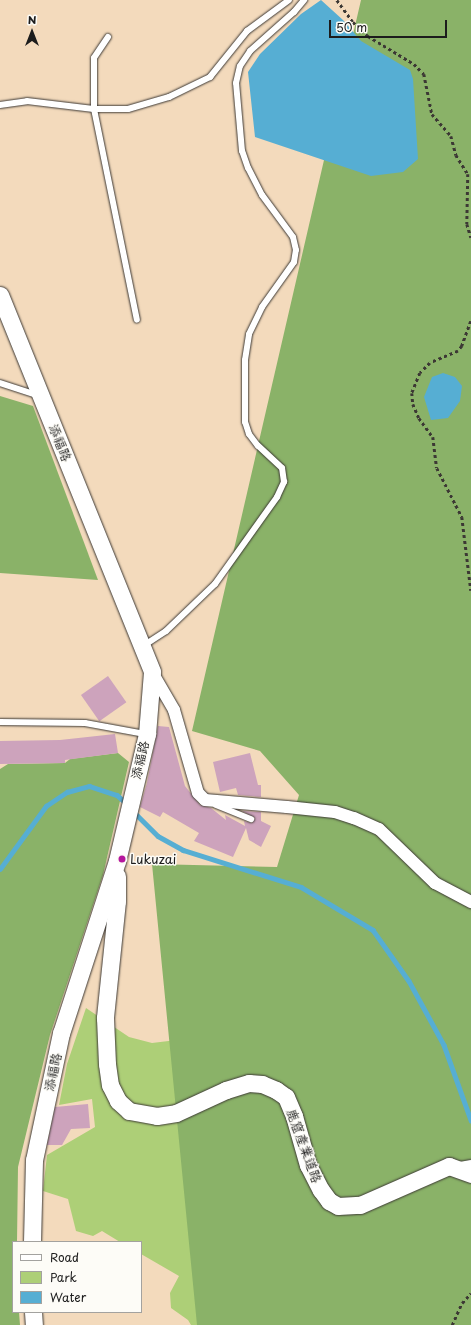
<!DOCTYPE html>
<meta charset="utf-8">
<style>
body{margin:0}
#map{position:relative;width:471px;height:1325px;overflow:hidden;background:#f3dabc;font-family:"Playpen Sans","LXGW WenKai TC",sans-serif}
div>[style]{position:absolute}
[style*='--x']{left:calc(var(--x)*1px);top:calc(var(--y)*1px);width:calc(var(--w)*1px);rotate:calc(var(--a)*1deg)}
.green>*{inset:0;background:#adcf77}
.forest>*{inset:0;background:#8ab268}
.water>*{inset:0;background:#56aed3}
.stream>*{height:4.5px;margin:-2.25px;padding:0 2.25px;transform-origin:2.25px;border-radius:2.25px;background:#56aed3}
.building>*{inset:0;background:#cda3bc;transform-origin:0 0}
.path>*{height:2.5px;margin-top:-1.25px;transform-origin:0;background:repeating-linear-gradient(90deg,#3c3834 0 3px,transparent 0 6px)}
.roads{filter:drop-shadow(0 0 1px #3c3834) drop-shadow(0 0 1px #3c3834)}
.lane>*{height:6px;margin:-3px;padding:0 3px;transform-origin:3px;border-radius:3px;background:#fff}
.street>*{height:12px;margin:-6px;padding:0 6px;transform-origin:6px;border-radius:6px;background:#fff}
.secondary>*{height:17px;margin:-8.5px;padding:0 8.5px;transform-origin:8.5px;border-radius:8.5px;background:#fff}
.dots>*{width:11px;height:11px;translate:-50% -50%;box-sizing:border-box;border:2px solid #fdfcf7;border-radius:50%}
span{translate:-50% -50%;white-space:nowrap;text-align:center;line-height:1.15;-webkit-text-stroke:3px #fdfcf7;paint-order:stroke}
.street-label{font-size:13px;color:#1c1c1c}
.poi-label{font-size:13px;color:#1c1c1c}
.left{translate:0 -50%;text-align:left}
.legend{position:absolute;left:12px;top:1241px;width:130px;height:72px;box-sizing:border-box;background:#fdfcf7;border:1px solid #a3a29f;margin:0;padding:5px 7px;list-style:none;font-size:12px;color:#1c1c1c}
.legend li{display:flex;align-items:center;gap:8px;height:20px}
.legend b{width:20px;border:1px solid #a3a29f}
.north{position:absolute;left:12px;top:12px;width:40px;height:40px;-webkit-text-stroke:3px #fdfcf7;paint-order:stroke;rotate:0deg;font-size:11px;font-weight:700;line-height:16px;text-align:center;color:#1c1c1c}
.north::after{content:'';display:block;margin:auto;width:14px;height:18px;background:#1c1c1c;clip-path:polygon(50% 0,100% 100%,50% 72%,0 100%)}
.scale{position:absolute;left:329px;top:20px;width:118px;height:18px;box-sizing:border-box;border:2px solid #1c1c1c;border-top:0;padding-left:5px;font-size:12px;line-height:14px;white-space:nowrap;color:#1c1c1c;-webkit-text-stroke:3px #fdfcf7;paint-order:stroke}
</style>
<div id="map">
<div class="green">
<div style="clip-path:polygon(86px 1008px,129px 1037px,152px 1043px,185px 1039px,471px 1325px,191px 1325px,188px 1320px,171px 1308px,170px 1293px,179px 1276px,141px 1254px,141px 1242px,120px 1242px,102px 1231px,93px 1236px,76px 1231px,68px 1199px,43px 1191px,47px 1155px,95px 1127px,92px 1099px,59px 1105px,67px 1064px)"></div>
</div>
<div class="forest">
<div style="clip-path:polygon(361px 0,471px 0,471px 1325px,197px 1325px,152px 864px,277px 867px,299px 795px,260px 751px,192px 731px)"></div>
<div style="clip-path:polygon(0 396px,33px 406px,98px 580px,0 573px)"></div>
<div style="clip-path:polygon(118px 753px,129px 762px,103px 875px,50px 1035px,18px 1167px,17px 1242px,13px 1242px,13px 1312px,19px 1312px,20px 1325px,0 1325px,0 769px,8px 764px,65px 763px,70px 759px)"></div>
</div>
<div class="water">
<div style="clip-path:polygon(321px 0,343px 20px,361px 41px,410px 70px,413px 79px,418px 159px,403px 172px,371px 176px,255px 137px,248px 72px,260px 54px,301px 14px)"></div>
<div style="clip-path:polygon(443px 373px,455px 377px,462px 386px,460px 401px,448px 418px,431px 420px,424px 397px,432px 377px)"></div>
</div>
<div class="stream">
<div style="--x:133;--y:811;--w:35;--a:45"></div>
<div style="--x:158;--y:836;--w:29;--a:29"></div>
<div style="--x:183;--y:850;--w:124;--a:17.4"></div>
<div style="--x:301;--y:887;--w:84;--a:30.8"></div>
<div style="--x:373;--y:930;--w:62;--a:54.8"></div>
<div style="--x:409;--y:981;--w:73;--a:61.3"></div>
<div style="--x:444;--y:1045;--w:80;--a:70.2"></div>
<div style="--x:0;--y:869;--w:78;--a:-53.9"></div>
<div style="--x:46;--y:806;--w:25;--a:-34"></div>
<div style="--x:67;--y:792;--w:23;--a:-15"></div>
<div style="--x:89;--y:786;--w:29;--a:18"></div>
<div style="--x:117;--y:795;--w:13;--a:42"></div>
</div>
<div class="building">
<div style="left:108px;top:676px;width:32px;height:33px;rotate:55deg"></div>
<div style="clip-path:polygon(158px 726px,169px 727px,185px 786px,200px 805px,211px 808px,226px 820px,225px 815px,245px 826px,244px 821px,252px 823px,255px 818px,242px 811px,261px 812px,261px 821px,271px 826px,261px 847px,249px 840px,246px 828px,233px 857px,194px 841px,199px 833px,163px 812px,160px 817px,140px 807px,147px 783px)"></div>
<div style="clip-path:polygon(115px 734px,118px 753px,65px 760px,65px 763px,0 764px,0 741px,60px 740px)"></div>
<div style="clip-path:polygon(250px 753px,258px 785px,261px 785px,261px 797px,238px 795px,236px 788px,220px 792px,213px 762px)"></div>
<div style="clip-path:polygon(88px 1104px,90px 1128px,71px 1129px,62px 1145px,47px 1145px,55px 1107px)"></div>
</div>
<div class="path">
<div style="--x:337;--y:0;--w:27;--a:54"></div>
<div style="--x:353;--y:22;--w:21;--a:43"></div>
<div style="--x:368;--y:36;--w:54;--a:31.3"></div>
<div style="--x:414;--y:64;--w:14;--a:45"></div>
<div style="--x:424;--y:74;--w:41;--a:78.7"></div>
<div style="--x:432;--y:114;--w:29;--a:49"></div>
<div style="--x:451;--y:136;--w:20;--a:75"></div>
<div style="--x:456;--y:155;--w:22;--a:58"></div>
<div style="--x:468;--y:174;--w:50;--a:91.1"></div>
<div style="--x:467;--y:224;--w:14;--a:73"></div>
<div style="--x:471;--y:321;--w:27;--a:110"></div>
<div style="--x:462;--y:346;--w:6;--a:129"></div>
<div style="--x:458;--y:351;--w:30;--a:157"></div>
<div style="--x:430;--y:363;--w:14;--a:135"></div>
<div style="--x:420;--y:373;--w:22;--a:112"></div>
<div style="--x:412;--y:393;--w:11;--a:85"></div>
<div style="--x:413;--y:404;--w:15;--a:67"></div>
<div style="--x:419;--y:418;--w:24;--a:54"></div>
<div style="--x:433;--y:437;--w:31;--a:83"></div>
<div style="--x:437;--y:468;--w:55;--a:63"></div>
<div style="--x:462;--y:517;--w:74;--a:83"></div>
<div style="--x:452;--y:1325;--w:24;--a:-66"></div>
<div style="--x:462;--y:1303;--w:13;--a:-48"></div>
</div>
<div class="roads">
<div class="lane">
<div style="--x:108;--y:37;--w:25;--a:124"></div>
<div style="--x:94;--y:58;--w:51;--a:90"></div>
<div style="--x:94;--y:109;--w:215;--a:78.5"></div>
<div style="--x:0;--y:105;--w:27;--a:-8"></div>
<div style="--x:27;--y:101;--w:67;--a:6.8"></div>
<div style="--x:94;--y:109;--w:34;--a:0"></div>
<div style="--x:128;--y:109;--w:43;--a:-16.3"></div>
<div style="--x:169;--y:97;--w:46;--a:-26"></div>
<div style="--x:210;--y:77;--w:59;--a:-51.2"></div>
<div style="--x:247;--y:31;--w:52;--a:-36.4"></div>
<div style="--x:0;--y:383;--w:40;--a:18"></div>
<div style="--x:143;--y:646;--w:27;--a:-33"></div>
<div style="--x:166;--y:631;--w:68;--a:-43.8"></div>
<div style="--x:215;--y:584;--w:107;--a:-54.5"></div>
<div style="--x:277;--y:497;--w:17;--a:-65"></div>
<div style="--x:284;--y:482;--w:14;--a:-98"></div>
<div style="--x:282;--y:468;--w:33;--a:-137"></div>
<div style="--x:258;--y:446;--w:15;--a:-127"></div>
<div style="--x:249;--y:434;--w:13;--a:-108"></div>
<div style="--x:245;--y:422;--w:62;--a:-90"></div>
<div style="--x:245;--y:360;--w:26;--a:-81"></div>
<div style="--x:249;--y:334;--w:30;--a:-64"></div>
<div style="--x:262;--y:307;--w:55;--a:-54.6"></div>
<div style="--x:294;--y:262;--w:12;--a:-81"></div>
<div style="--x:296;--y:250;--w:13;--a:-103"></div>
<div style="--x:293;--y:237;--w:52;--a:-126.4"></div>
<div style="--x:262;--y:195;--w:30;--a:-117"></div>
<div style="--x:248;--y:168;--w:18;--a:-109"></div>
<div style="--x:242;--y:151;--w:68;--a:-95"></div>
<div style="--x:236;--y:83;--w:17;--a:-77"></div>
<div style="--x:240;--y:66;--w:18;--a:-56"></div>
<div style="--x:250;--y:51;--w:59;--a:-41.6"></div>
<div style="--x:294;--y:12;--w:16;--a:-50"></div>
<div style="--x:0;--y:722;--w:85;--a:0.7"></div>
<div style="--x:85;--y:723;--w:61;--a:10.4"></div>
<div style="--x:216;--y:805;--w:38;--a:22"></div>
<div style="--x:460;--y:1165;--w:11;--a:-10"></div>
</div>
<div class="street">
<div style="--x:152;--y:672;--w:44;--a:59.9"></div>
<div style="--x:174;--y:710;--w:86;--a:73.9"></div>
<div style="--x:198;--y:793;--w:10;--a:45"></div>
<div style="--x:205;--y:800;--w:82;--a:4.9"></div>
<div style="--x:287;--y:807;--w:48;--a:5.9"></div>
<div style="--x:335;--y:812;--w:20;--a:18"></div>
<div style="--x:354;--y:818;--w:27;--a:24"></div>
<div style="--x:379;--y:829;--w:78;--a:44"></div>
<div style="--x:435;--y:883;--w:41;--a:27.8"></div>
</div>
<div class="secondary">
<div style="--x:0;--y:295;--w:406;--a:68"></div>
<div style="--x:152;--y:672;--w:62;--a:94.6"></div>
<div style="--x:147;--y:734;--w:130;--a:103.3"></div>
<div style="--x:117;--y:861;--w:181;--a:108"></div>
<div style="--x:61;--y:1033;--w:130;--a:102"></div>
<div style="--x:34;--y:1160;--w:82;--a:91.4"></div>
<div style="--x:117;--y:876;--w:25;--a:90"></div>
<div style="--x:117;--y:901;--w:118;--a:95.9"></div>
<div style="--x:105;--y:1018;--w:46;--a:87.5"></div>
<div style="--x:107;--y:1064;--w:21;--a:82"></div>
<div style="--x:110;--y:1085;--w:18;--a:63"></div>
<div style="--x:118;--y:1101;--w:15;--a:42"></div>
<div style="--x:129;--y:1111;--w:28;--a:10"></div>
<div style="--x:157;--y:1116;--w:19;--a:-9"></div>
<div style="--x:176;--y:1113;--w:55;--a:-24.7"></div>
<div style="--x:226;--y:1090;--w:24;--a:-17"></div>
<div style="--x:249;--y:1083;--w:13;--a:4"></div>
<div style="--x:262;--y:1084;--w:15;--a:23"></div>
<div style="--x:276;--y:1090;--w:12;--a:35"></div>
<div style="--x:286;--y:1097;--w:21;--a:67"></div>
<div style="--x:294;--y:1116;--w:51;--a:74.1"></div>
<div style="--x:308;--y:1165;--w:28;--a:63"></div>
<div style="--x:321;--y:1190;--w:14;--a:54"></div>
<div style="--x:329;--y:1201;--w:10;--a:29"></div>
<div style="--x:338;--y:1206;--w:22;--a:-3"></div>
<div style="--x:360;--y:1205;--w:97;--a:-23.7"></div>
<div style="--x:449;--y:1166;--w:23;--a:20"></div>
<div style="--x:33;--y:1312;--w:13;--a:86"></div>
</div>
</div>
<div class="dots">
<div style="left:122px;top:859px;background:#b5179e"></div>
</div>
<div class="street-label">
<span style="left:60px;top:443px;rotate:68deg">添福路</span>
<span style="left:140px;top:760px;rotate:-77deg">添福路</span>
<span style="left:53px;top:1072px;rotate:-78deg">添福路</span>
<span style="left:304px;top:1146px;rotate:70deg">鹿窟產業道路</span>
</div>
<div class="poi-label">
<span class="left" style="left:130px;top:859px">Lukuzai</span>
</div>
<ul class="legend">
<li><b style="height:5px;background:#fff"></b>Road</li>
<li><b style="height:11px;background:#adcf77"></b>Park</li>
<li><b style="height:11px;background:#56aed3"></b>Water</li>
</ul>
<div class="north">N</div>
<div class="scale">50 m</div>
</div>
